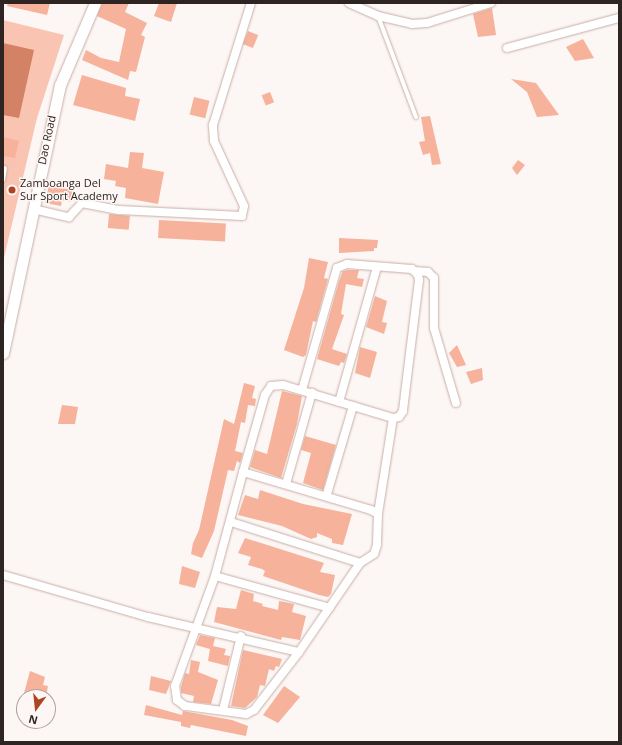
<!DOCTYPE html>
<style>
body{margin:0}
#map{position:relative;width:622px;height:745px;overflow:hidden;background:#fcf6f4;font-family:"Open Sans",sans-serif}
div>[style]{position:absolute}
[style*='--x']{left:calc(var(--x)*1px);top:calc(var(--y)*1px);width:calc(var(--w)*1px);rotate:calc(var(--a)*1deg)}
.green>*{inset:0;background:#fac4b2}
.water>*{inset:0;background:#d38266}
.building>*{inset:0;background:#f6b29a;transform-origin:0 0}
.roads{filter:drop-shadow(0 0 1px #c8aea6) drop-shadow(0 0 1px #c8aea6)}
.lane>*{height:4px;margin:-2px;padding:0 2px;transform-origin:2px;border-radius:2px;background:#fff}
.street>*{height:8px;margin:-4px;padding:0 4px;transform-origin:4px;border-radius:4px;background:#fff}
.secondary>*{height:11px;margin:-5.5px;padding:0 5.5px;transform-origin:5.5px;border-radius:5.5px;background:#fff}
.dots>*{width:11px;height:11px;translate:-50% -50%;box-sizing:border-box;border:2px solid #fcf6f4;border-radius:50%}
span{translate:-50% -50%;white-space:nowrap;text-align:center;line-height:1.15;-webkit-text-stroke:3px #fcf6f4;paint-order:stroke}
.street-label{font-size:11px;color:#2e2421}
.poi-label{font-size:11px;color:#2e2421}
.left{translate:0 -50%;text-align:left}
.frame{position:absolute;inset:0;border:4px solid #2e2421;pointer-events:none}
.north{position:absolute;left:16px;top:689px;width:40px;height:40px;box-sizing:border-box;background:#fcf6f4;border:1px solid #aaa2a0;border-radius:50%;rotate:195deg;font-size:11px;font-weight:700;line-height:16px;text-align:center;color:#2e2421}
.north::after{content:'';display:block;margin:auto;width:14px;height:18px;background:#ad4620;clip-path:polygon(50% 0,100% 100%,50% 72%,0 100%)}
</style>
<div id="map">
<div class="green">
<div style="clip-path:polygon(3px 20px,64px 35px,37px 118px,3px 262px)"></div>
</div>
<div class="water">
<div style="clip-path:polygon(3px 43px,34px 50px,19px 118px,3px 115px)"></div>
</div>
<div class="building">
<div style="clip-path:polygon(8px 3px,50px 3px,47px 15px,7px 6px)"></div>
<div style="clip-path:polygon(102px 3px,129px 3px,125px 12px,147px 23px,141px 35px,145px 37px,136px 72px,130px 71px,128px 80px,82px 60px,86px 50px,101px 58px,119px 62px,126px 29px,97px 16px)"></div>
<div style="clip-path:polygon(159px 3px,177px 3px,171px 22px,154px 16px)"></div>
<div style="clip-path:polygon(492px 8px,496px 35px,478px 37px,473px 14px)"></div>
<div style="left:248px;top:31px;width:11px;height:14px;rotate:22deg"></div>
<div style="clip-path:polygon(583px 39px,594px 58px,575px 61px,566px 47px)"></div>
<div style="clip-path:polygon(82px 75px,126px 88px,125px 96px,140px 99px,135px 121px,73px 105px)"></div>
<div style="clip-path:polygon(511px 79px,536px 83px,559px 115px,537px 117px,527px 92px)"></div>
<div style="left:270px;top:92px;width:11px;height:9px;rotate:68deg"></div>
<div style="left:194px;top:97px;width:16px;height:18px;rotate:14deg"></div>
<div style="clip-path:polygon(430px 116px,441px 164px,432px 165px,430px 153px,423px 155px,419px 142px,425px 141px,421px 117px)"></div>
<div style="clip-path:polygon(3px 137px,19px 141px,15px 158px,3px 156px)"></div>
<div style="clip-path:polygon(130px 152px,144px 153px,142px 168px,164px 172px,158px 204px,125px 198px,126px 188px,115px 186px,116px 181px,104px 179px,106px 164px,128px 168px)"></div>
<div style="clip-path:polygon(518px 160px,525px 165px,517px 175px,512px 168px)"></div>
<div style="clip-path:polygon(49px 185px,74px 190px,71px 202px,62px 200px,61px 206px,45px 203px)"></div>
<div style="left:109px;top:214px;width:21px;height:14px;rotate:5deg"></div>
<div style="left:159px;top:220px;width:67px;height:18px;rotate:3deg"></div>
<div style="clip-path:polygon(339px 238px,378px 240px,377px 248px,374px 248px,374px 251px,339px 253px)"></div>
<div style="clip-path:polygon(309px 258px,328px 262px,324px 278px,328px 279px,316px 322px,313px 321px,306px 355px,303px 357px,284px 350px,304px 288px)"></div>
<div style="clip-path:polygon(348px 270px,359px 270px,357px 278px,364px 279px,362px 287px,346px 284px,341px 314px,344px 315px,332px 349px,347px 354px,344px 363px,341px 362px,339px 366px,317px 359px,339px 281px,343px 271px)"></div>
<div style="clip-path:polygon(375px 296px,387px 301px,382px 322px,387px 323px,384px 334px,366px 327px)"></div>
<div style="clip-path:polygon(457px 345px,466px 365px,457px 367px,449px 353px)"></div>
<div style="clip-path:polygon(360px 347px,377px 352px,370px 378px,355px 373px)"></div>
<div style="clip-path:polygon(482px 368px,483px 380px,471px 384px,466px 372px)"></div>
<div style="clip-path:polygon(244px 383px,255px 386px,252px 398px,256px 399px,255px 406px,248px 405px,245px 423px,241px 422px,235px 451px,243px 453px,240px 463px,237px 461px,234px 471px,228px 470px,214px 531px,202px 558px,191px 554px,193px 543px,199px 530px,224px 419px,234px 424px)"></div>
<div style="clip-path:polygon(282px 391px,302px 396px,297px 424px,281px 478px,250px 467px,255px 450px,267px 454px)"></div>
<div style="clip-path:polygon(62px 405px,78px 407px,75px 424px,58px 424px)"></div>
<div style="clip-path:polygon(305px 436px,336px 445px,323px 490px,303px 483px,311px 453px,301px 450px)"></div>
<div style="clip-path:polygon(260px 490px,303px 504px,352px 514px,343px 545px,332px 543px,332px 539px,317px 533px,317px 537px,311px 539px,282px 526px,238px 515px,245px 495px,258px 499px)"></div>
<div style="clip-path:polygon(245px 538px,324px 563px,320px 572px,335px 575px,331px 594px,328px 597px,319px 595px,263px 576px,265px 571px,262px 569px,248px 565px,251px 557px,238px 553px)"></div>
<div style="clip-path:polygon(182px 566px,200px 572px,195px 588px,179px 584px)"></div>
<div style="clip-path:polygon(241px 590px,254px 594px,253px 601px,263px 604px,262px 606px,278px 610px,279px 601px,294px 604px,292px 612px,306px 616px,300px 640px,282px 637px,281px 640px,214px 622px,217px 607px,236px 609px)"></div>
<div style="clip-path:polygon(200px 635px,215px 638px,213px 646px,226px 649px,224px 655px,230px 656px,228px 666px,208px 661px,210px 649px,196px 645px)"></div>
<div style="clip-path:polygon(243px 650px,282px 659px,279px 667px,276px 666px,274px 671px,269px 669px,265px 686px,260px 685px,257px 697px,245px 708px,231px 706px)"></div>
<div style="clip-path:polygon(191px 660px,200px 662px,198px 672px,218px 680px,211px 704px,193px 702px,194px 696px,181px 693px,181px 687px,185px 673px,189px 674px)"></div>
<div style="clip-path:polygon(30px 671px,45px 677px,43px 685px,48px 686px,46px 697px,23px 697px)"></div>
<div style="clip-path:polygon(151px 676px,171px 681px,166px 694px,149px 690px)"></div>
<div style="clip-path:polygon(284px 686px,300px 697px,278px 723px,263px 715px)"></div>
<div style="clip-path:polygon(146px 705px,182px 715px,183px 711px,232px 720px,248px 726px,246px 736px,191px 725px,190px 728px,181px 726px,181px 722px,144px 715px)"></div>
</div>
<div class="roads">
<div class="lane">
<div style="--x:378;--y:16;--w:108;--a:69.4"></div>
<div style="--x:3;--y:180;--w:12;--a:-81"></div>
</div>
<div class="street">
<div style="--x:349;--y:3;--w:32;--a:24"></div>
<div style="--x:378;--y:16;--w:35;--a:13"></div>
<div style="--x:412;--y:24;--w:15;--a:-4"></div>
<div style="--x:427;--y:23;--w:67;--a:-17.4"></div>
<div style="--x:507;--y:48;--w:116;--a:-15"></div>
<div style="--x:33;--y:209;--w:37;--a:13"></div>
<div style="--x:69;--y:217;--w:19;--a:-47"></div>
<div style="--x:82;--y:203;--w:38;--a:11"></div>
<div style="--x:119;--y:210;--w:123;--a:2.8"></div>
<div style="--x:242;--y:216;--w:10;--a:-79"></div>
<div style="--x:244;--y:206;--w:72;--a:-114.8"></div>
<div style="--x:214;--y:141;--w:16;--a:-94"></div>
<div style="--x:213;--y:125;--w:128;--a:-72.7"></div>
<div style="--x:415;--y:271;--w:13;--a:4"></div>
<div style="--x:428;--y:272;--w:8;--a:45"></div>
<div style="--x:434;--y:278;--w:50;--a:90"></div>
<div style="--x:434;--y:328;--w:78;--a:73.7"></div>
<div style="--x:302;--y:390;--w:127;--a:-74"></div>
<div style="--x:337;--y:268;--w:11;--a:-22"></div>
<div style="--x:347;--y:264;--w:65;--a:4.4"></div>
<div style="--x:412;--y:269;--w:8;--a:45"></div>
<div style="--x:418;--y:275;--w:5;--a:79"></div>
<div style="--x:419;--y:280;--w:132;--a:97"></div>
<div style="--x:403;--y:411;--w:7;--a:124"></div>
<div style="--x:399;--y:417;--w:6;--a:171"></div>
<div style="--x:339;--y:402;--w:140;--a:-74.3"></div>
<div style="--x:243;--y:472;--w:134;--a:16.5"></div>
<div style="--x:371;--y:510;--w:8;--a:30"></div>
<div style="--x:378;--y:514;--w:31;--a:92"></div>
<div style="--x:377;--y:545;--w:9;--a:108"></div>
<div style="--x:374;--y:554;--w:17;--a:147"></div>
<div style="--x:360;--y:563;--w:108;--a:124.4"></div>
<div style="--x:299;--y:652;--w:73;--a:127.8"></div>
<div style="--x:254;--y:710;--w:9;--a:153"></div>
<div style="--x:246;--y:714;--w:62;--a:-172.5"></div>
<div style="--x:185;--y:706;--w:10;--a:-143"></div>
<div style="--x:177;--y:700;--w:14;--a:-98"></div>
<div style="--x:175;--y:686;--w:117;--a:-70"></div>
<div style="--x:215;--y:576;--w:108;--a:-74.9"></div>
<div style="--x:243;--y:472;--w:80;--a:-74.1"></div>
<div style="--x:265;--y:395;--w:11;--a:-56"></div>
<div style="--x:271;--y:386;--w:12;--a:-5"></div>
<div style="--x:283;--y:385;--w:115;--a:16.7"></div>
<div style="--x:393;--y:418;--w:97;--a:98.9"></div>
<div style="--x:286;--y:484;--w:95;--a:-74.1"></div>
<div style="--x:327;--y:494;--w:92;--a:-73.5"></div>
<div style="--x:231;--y:522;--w:135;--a:17.6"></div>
<div style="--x:3;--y:575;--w:151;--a:16.2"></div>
<div style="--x:148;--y:617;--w:155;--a:13.1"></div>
<div style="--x:215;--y:576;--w:119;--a:15.5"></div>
<div style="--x:223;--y:710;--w:76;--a:-76.3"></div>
</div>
<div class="secondary">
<div style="--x:3;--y:353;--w:274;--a:-78"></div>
<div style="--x:60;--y:85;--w:89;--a:-66.9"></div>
</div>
</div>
<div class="dots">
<div style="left:12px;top:190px;background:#ad4620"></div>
</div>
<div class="street-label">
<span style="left:47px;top:140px;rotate:-78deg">Dao Road</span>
</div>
<div class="poi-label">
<span class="left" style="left:20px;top:190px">Zamboanga Del<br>Sur Sport Academy</span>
</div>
<div class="frame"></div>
<div class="north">N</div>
</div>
